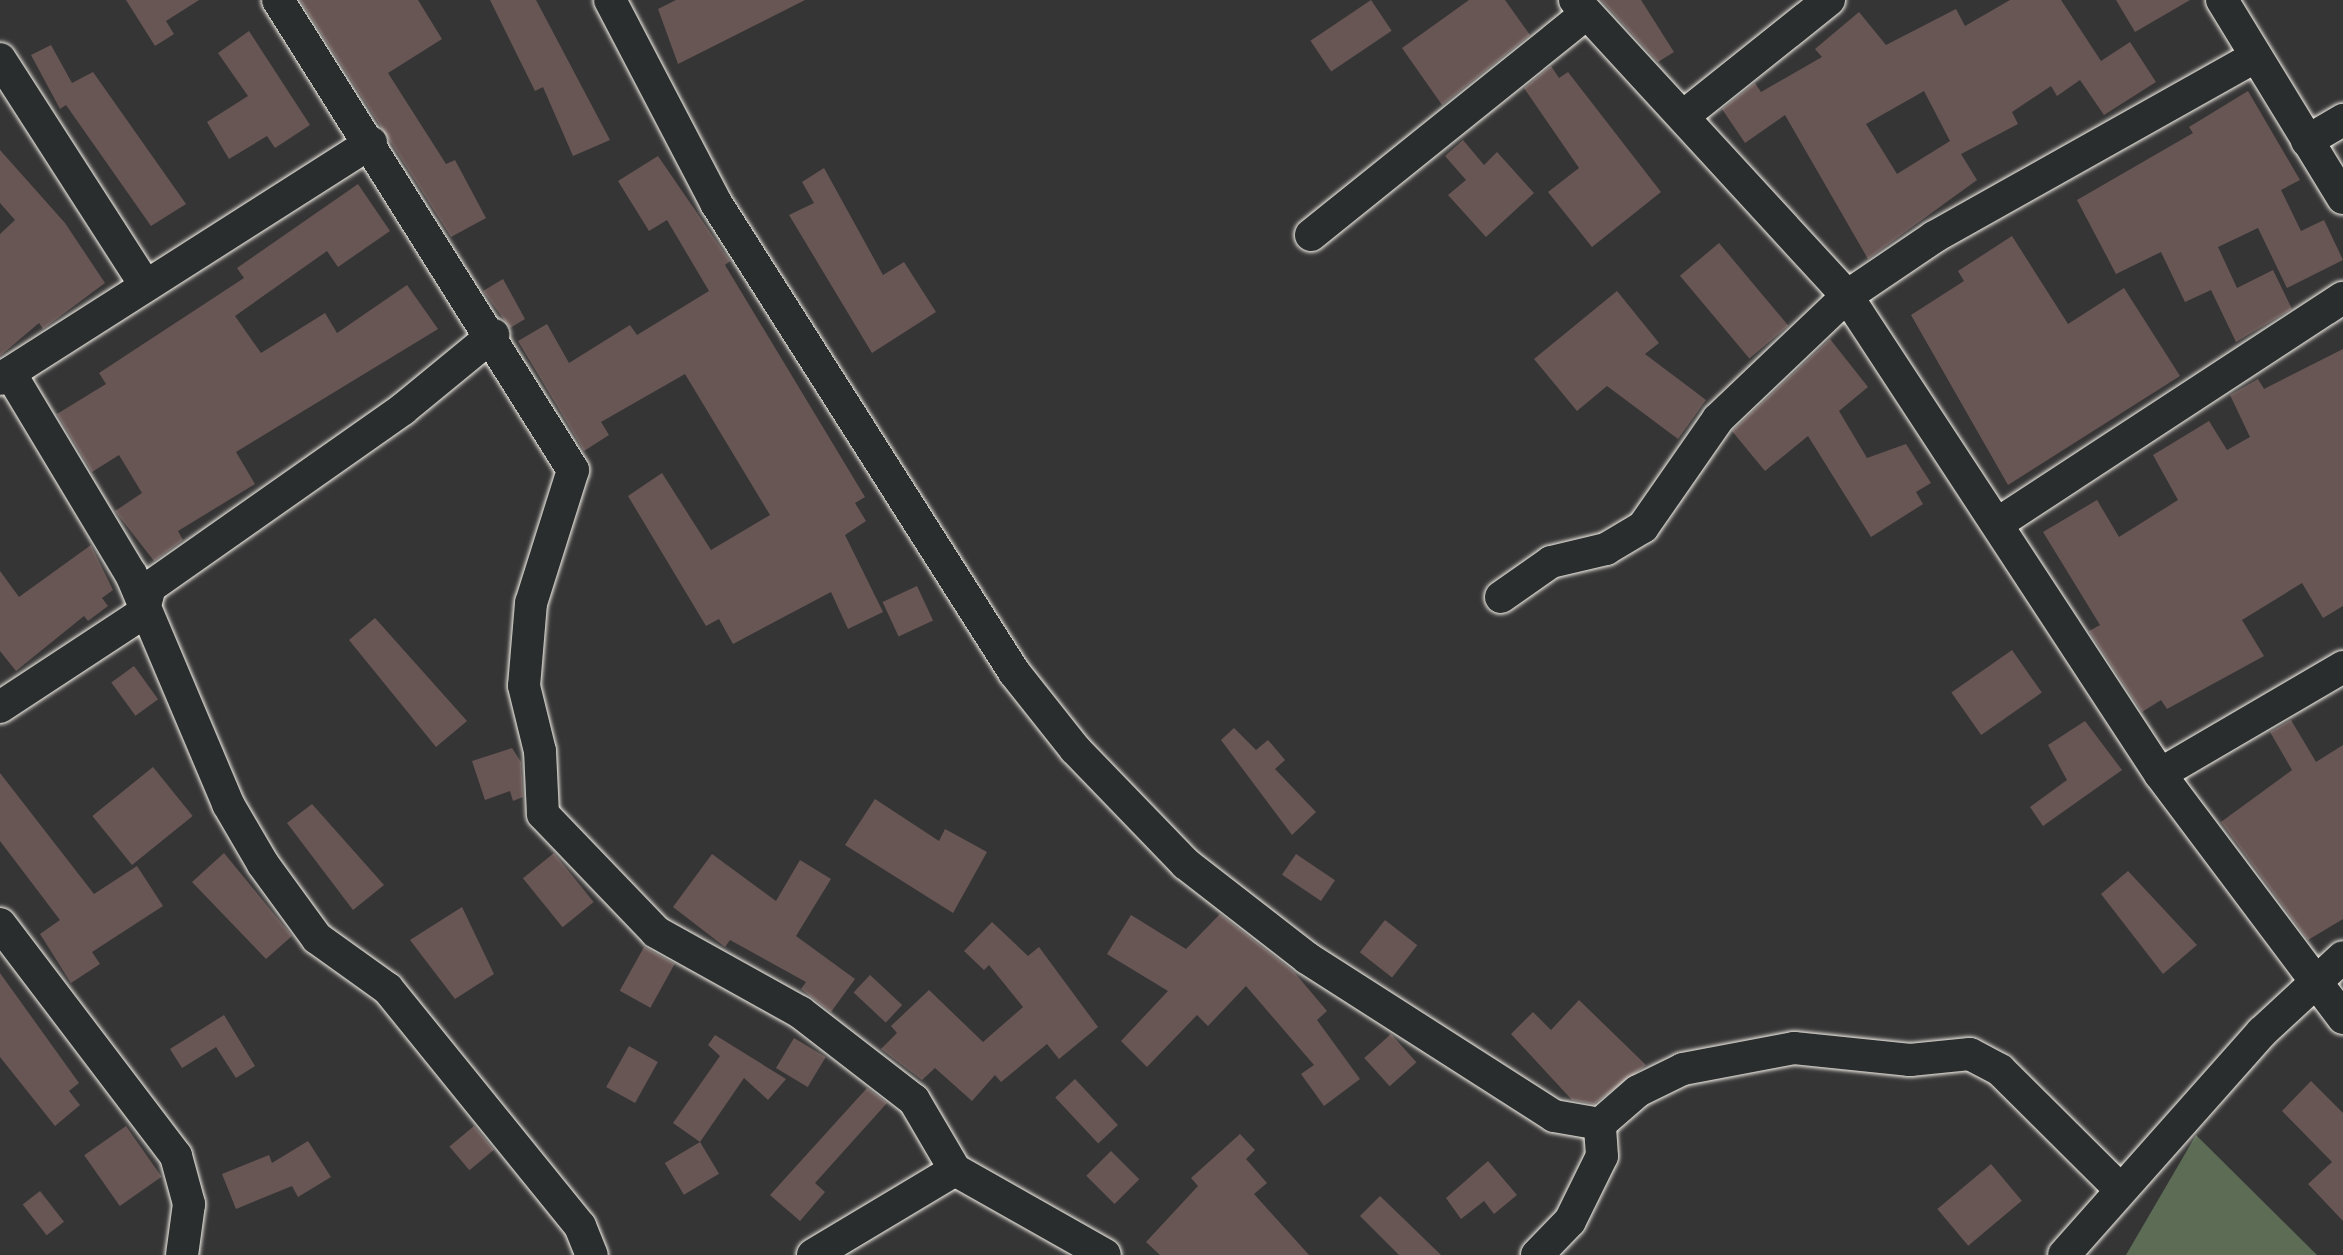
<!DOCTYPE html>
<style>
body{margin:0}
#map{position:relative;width:2343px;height:1255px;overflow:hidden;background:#363536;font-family:Sriracha,sans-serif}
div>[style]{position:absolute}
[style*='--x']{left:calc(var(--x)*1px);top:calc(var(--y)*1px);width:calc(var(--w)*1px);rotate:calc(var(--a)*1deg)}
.green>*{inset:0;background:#5d6c55}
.building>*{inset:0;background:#685654;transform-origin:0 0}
.roads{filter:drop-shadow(0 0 2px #f4f1e8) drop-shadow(0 0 2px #f4f1e8)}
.minor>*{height:32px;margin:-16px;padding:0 16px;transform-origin:16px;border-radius:16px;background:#2a2d2e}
span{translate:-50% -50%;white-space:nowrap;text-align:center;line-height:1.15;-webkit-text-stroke:6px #2a2d2e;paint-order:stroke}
</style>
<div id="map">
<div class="green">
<div style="clip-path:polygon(2196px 1135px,2317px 1255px,2126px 1255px)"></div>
</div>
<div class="building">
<div style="clip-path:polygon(126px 0,199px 0,166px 21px,174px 34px,155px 46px)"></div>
<div style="clip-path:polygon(300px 0,418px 0,442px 39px,388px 73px,446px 164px,455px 160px,486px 218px,451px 237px)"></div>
<div style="clip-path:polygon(490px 0,536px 0,610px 140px,573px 156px,543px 87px,535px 91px)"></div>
<div style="clip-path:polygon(676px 0,805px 0,678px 64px,658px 9px)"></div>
<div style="left:1371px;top:0;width:37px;height:73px;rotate:56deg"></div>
<div style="clip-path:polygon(1469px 0,1505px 0,1530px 35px,1442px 105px,1402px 48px)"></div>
<div style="clip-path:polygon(1601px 0,1641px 0,1674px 52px,1658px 62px)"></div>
<div style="clip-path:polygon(evenodd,2010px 0,2061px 0,2101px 61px,2130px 42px,2156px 82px,2104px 115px,2080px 80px,2057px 96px,2051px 86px,2012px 112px,2018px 124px,1961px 154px,1977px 180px,1868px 259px,1785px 115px,1745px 143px,1722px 109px,1755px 83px,1761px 92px,1822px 57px,1815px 49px,1859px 12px,1886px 45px,1956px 9px,1965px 26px,2010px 0,1924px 91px,1950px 141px,1897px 174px,1866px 124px,1924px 91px)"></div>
<div style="clip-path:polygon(2116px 0,2190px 0,2135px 32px)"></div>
<div style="clip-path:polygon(249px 31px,310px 125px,275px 148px,267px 136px,229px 159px,207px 122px,248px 96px,218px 53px)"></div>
<div style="clip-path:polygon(51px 45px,72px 83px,93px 72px,186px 204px,151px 226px,66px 105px,60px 109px,31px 55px)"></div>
<div style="clip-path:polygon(1551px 66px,1559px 78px,1568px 72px,1661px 192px,1592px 247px,1548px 192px,1579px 168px,1524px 88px)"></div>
<div style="clip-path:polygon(2248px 91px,2300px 180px,2281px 190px,2301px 231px,2324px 220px,2343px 260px,2287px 288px,2258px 228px,2218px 247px,2237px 288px,2273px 270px,2292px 309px,2236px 342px,2211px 290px,2185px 302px,2161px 252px,2116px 274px,2077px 200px,2193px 133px,2189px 127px)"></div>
<div style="clip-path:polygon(1463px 140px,1484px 165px,1497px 152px,1534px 193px,1486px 237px,1448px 195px,1466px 180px,1445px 156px)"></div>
<div style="clip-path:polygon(0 150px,65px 223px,105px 283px,43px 329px,39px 323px,0 356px,0 234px,15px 220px,0 203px)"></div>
<div style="clip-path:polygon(658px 156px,730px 261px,725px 265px,865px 497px,855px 503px,866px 521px,845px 535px,883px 612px,848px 629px,831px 592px,733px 644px,719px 619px,706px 626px,628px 496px,662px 473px,711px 550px,770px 515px,685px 374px,601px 422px,609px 435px,584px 451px,518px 341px,547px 324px,569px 363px,630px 325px,637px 335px,709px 291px,667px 220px,649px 231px,618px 181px)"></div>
<div style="clip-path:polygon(824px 168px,883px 275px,904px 262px,936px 312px,872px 353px,789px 215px,814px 203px,802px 182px)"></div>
<div style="clip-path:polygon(358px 184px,390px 231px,338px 267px,327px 251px,235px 316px,261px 353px,325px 313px,337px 333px,407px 285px,438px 329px,236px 452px,255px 484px,178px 531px,183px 540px,154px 561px,115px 511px,142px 493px,119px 455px,92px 472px,57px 414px,106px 384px,99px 373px,244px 278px,237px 268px)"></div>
<div style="clip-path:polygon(2012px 236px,2068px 324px,2124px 288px,2180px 376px,2008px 485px,1911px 315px,1964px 281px,1958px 271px)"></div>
<div style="left:1719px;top:243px;width:108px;height:51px;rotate:50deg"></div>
<div style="clip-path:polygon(503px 279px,525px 319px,510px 328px,483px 291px)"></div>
<div style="clip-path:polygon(1617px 291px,1659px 343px,1645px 354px,1706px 400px,1678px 439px,1607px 386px,1577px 411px,1534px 359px)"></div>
<div style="clip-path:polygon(1830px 339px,1868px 387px,1839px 411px,1867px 458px,1906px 444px,1931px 483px,1916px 492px,1923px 504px,1871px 537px,1808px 436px,1765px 471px,1732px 431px)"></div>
<div style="clip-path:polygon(2343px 349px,2343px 606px,2323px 618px,2302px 583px,2242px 620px,2264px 656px,2167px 709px,2161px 700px,2142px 712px,2089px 631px,2100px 625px,2043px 532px,2097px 500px,2119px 537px,2178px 500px,2153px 455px,2209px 421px,2227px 450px,2250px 437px,2230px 395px,2258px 379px,2264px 389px)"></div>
<div style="clip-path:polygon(91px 545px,113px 590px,102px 598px,108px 606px,88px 621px,84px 616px,16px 671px,0 651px,0 571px,19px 597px)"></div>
<div style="left:917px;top:586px;width:38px;height:38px;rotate:65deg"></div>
<div style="clip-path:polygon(375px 618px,467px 721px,436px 747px,349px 640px)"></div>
<div style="left:2012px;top:650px;width:52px;height:74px;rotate:55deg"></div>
<div style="left:134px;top:666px;width:41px;height:28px;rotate:54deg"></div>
<div style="clip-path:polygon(2291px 720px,2316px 762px,2343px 745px,2343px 919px,2308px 940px,2221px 822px,2292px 770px,2270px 732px)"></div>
<div style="clip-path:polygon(2085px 721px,2122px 770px,2043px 826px,2030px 807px,2067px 780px,2048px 745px)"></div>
<div style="clip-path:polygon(1234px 728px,1256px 750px,1268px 740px,1285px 760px,1275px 769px,1316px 812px,1292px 835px,1221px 740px)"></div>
<div style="clip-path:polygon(512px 748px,521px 762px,523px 797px,513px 801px,510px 791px,485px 800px,472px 761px)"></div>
<div style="left:153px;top:767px;width:63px;height:78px;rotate:51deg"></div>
<div style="clip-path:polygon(0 773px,94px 894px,137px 866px,163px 906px,92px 952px,100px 964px,71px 983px,40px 934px,60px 920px,0 841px)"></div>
<div style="clip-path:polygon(875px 799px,939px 841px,945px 829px,987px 852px,953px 913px,845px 845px)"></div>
<div style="clip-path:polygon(312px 804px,384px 885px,353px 910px,287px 823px)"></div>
<div style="clip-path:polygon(224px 853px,292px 936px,266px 959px,192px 882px)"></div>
<div style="left:554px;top:853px;width:63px;height:40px;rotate:51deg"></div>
<div style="clip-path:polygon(712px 854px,776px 901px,800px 860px,831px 879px,796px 936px,855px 979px,831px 1012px,801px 989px,806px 982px,730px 940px,725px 947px,673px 907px)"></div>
<div style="left:1296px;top:854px;width:47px;height:25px;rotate:34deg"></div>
<div style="clip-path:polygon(2128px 871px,2197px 945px,2163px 974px,2101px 894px)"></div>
<div style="clip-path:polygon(462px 907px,494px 974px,455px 999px,410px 940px)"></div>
<div style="clip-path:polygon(1220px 914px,1294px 972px,1327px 1011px,1317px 1020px,1360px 1079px,1324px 1106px,1301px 1074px,1314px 1065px,1246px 986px,1208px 1026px,1197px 1015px,1147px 1067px,1121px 1041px,1168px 991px,1107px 954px,1131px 915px,1186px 949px)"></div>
<div style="left:1385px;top:920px;width:41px;height:41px;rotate:38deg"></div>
<div style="clip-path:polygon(992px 922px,1028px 956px,1039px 947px,1098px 1027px,1059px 1059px,1047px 1044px,1001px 1082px,995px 1075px,972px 1101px,935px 1068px,922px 1080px,881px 1049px,897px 1033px,891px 1026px,929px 990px,983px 1042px,1023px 1007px,989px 965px,984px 970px,964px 951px)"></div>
<div style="left:644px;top:947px;width:35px;height:50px;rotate:29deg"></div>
<div style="clip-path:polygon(0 973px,79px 1083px,69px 1091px,80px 1105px,55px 1126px,0 1057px)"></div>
<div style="left:870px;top:975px;width:44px;height:24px;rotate:43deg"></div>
<div style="clip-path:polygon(1579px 1000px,1646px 1065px,1594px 1104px,1572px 1100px,1511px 1034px,1533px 1012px,1551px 1030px)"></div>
<div style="clip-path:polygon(224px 1015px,255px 1066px,236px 1078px,216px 1047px,182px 1068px,170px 1049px)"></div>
<div style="left:1391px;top:1034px;width:38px;height:36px;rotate:48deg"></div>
<div style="clip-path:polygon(715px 1035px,786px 1079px,768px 1100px,744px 1078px,700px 1142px,673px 1123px,720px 1056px,708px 1045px)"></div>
<div style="left:794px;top:1038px;width:37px;height:35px;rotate:31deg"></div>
<div style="left:629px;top:1046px;width:33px;height:47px;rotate:29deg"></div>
<div style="left:1075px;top:1079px;width:63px;height:27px;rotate:47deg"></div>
<div style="clip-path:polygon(2311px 1081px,2343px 1113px,2343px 1221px,2308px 1184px,2332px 1162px,2282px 1111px)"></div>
<div style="clip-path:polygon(867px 1088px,887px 1103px,815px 1183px,825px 1192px,800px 1221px,770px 1195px)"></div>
<div style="left:126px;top:1126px;width:62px;height:51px;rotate:55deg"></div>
<div style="left:474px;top:1126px;width:31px;height:32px;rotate:50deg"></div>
<div style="clip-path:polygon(1240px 1134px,1255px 1150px,1246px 1159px,1267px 1183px,1254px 1194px,1309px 1255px,1160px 1255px,1146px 1242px,1198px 1186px,1191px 1178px)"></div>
<div style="clip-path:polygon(308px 1141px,331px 1177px,298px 1197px,292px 1186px,236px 1209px,222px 1174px,269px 1155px,272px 1163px)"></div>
<div style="left:700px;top:1142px;width:37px;height:41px;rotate:59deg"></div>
<div style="left:1111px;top:1151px;width:40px;height:35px;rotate:45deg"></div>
<div style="clip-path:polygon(1488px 1161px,1517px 1195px,1494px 1214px,1484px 1201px,1461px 1219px,1446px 1198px)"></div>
<div style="left:1991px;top:1164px;width:48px;height:70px;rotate:50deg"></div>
<div style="left:40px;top:1191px;width:39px;height:22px;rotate:52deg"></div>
<div style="clip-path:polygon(1380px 1196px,1407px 1222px,1441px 1255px,1399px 1255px,1360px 1216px)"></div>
</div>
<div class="roads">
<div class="minor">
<div style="--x:278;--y:0;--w:555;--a:57.89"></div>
<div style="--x:573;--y:470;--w:139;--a:107.5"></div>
<div style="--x:531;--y:603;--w:83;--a:94.8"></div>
<div style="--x:524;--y:686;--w:67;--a:76.2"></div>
<div style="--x:540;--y:751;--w:63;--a:87.3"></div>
<div style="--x:543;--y:814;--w:163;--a:46.2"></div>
<div style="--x:656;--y:932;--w:165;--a:29.1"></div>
<div style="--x:800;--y:1012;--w:144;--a:37.7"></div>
<div style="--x:914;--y:1100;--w:81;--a:59.6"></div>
<div style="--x:955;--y:1170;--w:172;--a:29.5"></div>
<div style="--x:610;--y:0;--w:229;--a:62.4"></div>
<div style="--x:716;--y:203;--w:556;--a:57.57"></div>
<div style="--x:1014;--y:672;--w:98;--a:51.6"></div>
<div style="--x:1075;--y:749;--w:160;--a:46"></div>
<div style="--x:1186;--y:864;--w:153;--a:37.8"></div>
<div style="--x:1307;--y:958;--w:293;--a:32.6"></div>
<div style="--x:1554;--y:1116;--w:47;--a:9.9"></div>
<div style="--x:1600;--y:1124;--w:50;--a:-41"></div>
<div style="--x:1638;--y:1091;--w:50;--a:-26.1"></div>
<div style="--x:1683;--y:1069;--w:113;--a:-10.7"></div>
<div style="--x:1794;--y:1048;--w:117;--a:5.9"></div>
<div style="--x:1910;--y:1060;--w:60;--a:-5.7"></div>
<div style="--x:1970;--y:1054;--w:34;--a:28"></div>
<div style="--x:2000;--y:1070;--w:168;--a:44.8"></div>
<div style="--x:1575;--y:0;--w:402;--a:47.4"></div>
<div style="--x:1847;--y:296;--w:571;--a:56.78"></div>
<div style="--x:2160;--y:774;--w:305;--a:53.1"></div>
<div style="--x:2222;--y:0;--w:232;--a:58.6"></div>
<div style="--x:0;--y:59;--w:265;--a:57.3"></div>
<div style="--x:1686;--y:114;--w:183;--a:-38.6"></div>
<div style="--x:2307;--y:141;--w:42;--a:-30.3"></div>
<div style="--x:1311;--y:235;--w:351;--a:-38.8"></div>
<div style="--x:10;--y:373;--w:235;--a:59"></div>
<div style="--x:131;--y:574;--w:250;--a:67.1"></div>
<div style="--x:228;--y:804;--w:69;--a:59.7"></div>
<div style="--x:263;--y:864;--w:92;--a:53.9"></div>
<div style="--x:317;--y:938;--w:87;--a:35.7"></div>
<div style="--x:388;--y:989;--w:305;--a:51"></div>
<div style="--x:580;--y:1226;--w:31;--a:68"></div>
<div style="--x:0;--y:379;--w:440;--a:-32.5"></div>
<div style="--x:1997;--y:524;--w:413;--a:-33.2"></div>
<div style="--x:1501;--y:597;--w:61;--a:-35"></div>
<div style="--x:1551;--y:562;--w:57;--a:-13.3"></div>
<div style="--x:1606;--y:549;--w:43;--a:-30.7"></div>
<div style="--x:1643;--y:527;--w:131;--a:-55.2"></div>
<div style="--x:1718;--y:419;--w:178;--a:-43.6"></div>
<div style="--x:1847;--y:296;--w:105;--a:-34.1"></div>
<div style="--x:1934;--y:237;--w:369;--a:-29.3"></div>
<div style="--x:0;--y:707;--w:171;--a:-33.3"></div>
<div style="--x:143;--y:613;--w:27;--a:-75"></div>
<div style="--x:150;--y:587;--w:309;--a:-35.1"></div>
<div style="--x:403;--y:409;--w:117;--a:-39.4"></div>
<div style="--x:2160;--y:774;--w:212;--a:-30.3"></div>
<div style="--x:0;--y:924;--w:291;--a:52.8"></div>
<div style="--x:176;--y:1156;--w:50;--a:74.8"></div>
<div style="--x:189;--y:1204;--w:51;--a:97.8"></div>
<div style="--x:813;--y:1255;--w:165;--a:-30.9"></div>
<div style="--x:1537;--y:1255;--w:47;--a:-45.9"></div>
<div style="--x:1570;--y:1221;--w:72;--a:-63.8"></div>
<div style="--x:1602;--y:1156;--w:32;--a:-94"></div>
<div style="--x:2064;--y:1255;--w:298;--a:-48.4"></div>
<div style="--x:2262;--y:1032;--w:110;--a:-42.8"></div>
</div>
</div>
</div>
